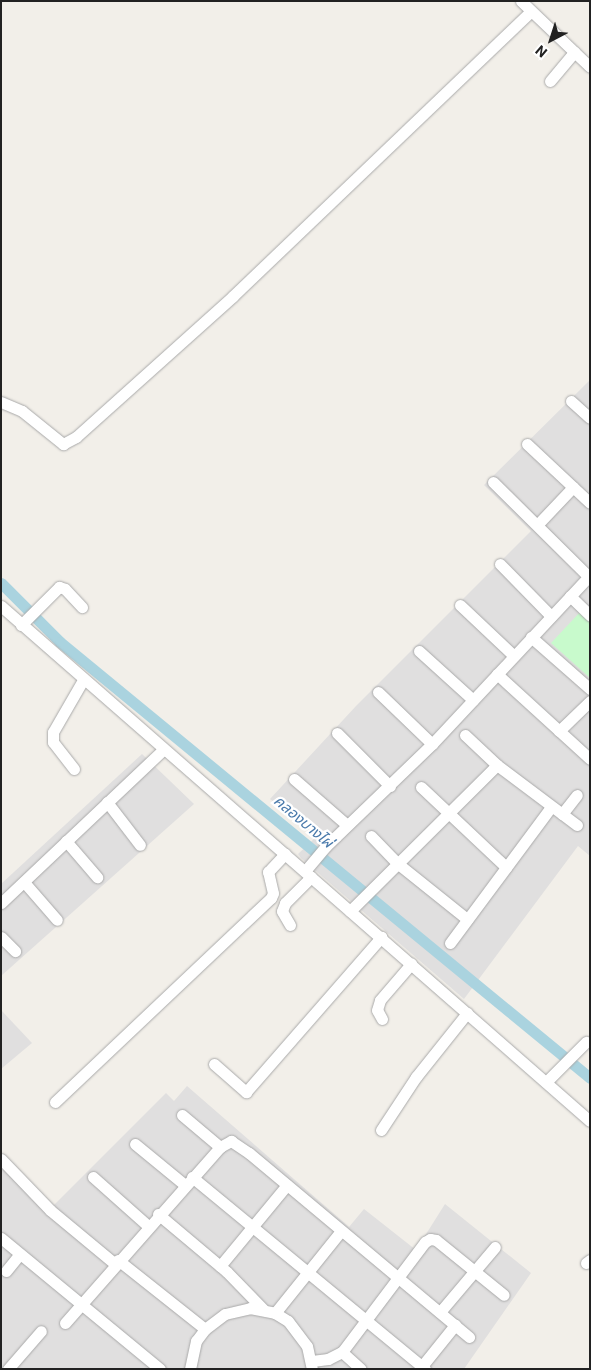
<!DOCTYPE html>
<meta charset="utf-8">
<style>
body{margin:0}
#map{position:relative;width:591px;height:1370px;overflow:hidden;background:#f2efe9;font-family:Roboto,"Noto Sans Thai",sans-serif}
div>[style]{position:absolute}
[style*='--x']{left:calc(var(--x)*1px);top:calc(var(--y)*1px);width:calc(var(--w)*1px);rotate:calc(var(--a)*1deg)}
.residential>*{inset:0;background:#e0dfdf}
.park>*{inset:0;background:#c8facc}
.canal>*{height:11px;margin:-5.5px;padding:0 5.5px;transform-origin:5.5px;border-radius:5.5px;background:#aad3df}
.roads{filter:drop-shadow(0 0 1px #a9a9a9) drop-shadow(0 0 1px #a9a9a9)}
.minor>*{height:11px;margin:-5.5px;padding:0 5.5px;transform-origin:5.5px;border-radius:5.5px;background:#fff}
span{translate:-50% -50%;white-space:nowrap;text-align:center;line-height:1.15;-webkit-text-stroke:4.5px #fff;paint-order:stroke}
.water-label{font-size:15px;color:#4a7aab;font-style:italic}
.frame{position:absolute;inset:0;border:2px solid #222;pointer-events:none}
.north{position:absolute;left:526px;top:15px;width:50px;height:50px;-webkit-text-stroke:4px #fff;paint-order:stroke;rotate:220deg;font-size:14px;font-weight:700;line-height:20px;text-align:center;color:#222}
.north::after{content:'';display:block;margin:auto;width:18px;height:22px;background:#222;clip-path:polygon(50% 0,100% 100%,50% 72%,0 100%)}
</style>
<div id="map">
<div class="residential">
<div style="clip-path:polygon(590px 380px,590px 856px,578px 846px,464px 999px,301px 858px,298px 854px,316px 837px,270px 799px,356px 706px,531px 531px,484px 485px)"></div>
<div style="clip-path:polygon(142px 754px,194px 804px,1px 976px,1px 884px)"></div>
<div style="clip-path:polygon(1px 1010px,32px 1043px,1px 1069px)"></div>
<div style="clip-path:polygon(187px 1086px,349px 1227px,364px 1209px,416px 1250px,445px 1204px,531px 1273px,464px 1369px,1px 1369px,1px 1158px,49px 1210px,166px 1093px,174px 1101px)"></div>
</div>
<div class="park">
<div style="clip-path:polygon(582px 610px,590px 617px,590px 678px,551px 643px)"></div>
</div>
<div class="canal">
<div style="--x:1;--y:583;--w:83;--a:45"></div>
<div style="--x:60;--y:642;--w:686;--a:39.44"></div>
</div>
<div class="roads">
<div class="minor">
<div style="--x:521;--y:1;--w:95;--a:43.7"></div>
<div style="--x:550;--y:81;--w:38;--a:-50"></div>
<div style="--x:571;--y:401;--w:25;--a:42"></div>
<div style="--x:1;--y:402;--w:23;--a:23"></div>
<div style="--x:22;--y:411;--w:53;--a:38.8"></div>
<div style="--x:63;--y:444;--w:15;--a:-28"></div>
<div style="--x:76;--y:437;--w:211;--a:-41.9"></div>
<div style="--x:233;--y:296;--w:412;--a:-43.7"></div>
<div style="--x:527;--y:444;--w:86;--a:43.1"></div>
<div style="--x:493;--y:482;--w:134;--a:44.7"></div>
<div style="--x:538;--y:524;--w:51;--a:-46.6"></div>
<div style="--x:500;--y:564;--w:73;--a:45.6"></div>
<div style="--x:570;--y:596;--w:28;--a:44"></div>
<div style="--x:460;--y:605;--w:74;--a:43.4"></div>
<div style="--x:1;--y:606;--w:782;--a:41.17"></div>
<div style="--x:21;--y:625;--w:54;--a:-45"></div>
<div style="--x:59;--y:587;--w:6;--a:18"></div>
<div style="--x:65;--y:589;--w:25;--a:47"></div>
<div style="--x:531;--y:637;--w:79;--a:41.4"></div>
<div style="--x:419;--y:651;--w:73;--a:42.2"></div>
<div style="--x:497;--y:674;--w:126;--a:42.4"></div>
<div style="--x:378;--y:692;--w:75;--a:43.9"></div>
<div style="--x:559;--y:731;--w:43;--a:-44.1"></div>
<div style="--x:337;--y:733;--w:75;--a:45"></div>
<div style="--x:465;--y:735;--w:44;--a:43.2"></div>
<div style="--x:497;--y:765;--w:100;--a:36.9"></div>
<div style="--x:74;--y:769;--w:34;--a:-128"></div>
<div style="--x:53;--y:742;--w:10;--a:-90"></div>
<div style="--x:53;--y:732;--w:60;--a:-60"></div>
<div style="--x:294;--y:779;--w:70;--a:41"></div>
<div style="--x:421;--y:787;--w:117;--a:43.3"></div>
<div style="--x:107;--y:802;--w:54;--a:52.5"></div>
<div style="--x:562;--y:814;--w:24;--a:-52"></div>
<div style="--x:371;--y:836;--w:37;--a:46"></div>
<div style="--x:397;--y:863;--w:90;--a:38.7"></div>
<div style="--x:66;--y:841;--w:48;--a:49.3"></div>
<div style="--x:305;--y:871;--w:33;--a:-50"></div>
<div style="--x:326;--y:846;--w:147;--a:-43.9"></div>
<div style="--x:432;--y:744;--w:231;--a:-46.9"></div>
<div style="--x:24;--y:882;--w:50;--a:49"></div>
<div style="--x:1;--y:903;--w:223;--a:-43.4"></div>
<div style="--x:350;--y:911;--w:207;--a:-44.8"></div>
<div style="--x:290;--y:925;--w:16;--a:-120"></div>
<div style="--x:282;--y:911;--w:9;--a:-69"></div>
<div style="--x:285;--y:903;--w:37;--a:-45"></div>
<div style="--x:1;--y:937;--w:20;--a:45"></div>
<div style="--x:450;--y:943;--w:169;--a:-53.4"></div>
<div style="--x:382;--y:1019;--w:10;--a:-119"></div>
<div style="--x:377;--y:1010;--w:10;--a:-73"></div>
<div style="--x:380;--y:1000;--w:48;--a:-49.3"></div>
<div style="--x:214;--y:1064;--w:43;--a:41.2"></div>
<div style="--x:246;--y:1092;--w:206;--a:-48.9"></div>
<div style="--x:546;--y:1082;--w:57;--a:-45"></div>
<div style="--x:55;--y:1102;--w:297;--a:-43.4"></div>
<div style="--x:271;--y:898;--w:5;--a:-68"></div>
<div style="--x:273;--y:893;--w:22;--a:-103"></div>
<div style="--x:268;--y:872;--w:25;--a:-47"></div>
<div style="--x:182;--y:1115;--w:50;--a:40.1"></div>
<div style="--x:381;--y:1130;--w:64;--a:-56.6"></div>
<div style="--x:416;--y:1077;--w:82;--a:-51.4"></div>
<div style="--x:135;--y:1144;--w:65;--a:39.4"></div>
<div style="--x:1;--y:1159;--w:71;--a:46.1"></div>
<div style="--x:50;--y:1210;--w:85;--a:39.7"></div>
<div style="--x:93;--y:1177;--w:74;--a:41.7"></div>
<div style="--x:192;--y:1177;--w:302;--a:39.5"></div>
<div style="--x:158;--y:1214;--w:90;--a:40"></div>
<div style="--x:227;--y:1272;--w:52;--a:45.8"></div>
<div style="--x:1;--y:1238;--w:206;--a:39.5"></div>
<div style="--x:118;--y:1260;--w:111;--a:38.4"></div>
<div style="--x:586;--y:1263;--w:5;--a:-37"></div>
<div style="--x:220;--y:1266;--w:105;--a:-50.4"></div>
<div style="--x:6;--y:1271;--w:21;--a:-51"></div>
<div style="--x:440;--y:1312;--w:85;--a:-49.8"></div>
<div style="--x:275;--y:1313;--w:105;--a:-51.2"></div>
<div style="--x:65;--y:1323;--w:235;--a:-48.6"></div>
<div style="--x:220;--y:1147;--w:13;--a:-29"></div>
<div style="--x:231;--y:1141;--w:22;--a:34"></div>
<div style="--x:249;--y:1153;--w:287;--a:39.9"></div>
<div style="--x:342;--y:1352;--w:138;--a:-53"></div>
<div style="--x:425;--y:1242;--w:6;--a:-31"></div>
<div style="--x:430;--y:1239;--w:6;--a:9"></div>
<div style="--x:436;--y:1240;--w:87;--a:39"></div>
<div style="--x:312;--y:1361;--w:16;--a:-7"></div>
<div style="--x:328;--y:1359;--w:16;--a:-27"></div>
<div style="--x:342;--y:1352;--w:25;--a:42"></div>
<div style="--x:422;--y:1366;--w:53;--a:-51.2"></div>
<div style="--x:8;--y:1369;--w:50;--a:-49"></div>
<div style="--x:190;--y:1369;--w:29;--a:-78"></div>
<div style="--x:196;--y:1341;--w:15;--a:-53"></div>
<div style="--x:205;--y:1329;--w:25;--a:-37"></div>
<div style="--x:225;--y:1314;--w:26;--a:-13"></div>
<div style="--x:250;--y:1308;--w:25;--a:11"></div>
<div style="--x:275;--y:1313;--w:15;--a:32"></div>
<div style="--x:288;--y:1321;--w:31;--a:53"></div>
<div style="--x:307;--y:1346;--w:24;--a:78"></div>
</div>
</div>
<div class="water-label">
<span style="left:303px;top:822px;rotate:40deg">คลองบางไผ่</span>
</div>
<div class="frame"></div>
<div class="north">N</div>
</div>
